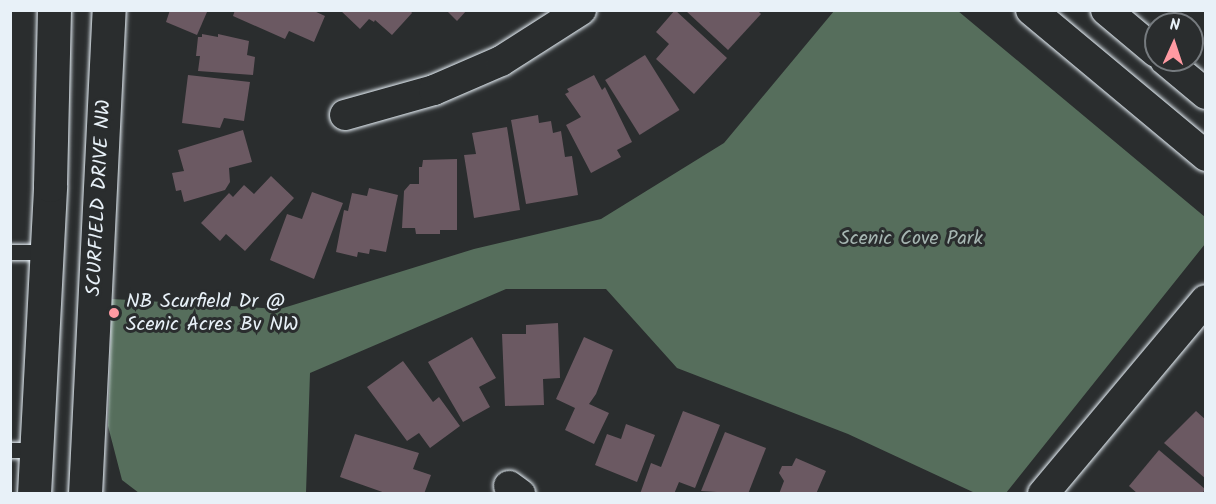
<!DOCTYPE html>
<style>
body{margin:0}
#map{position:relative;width:1216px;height:504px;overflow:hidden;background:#2a2d2e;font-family:Kalam,sans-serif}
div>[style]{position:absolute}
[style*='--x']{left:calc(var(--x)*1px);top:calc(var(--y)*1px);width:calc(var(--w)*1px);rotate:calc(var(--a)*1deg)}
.green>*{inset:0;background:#566e5c}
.building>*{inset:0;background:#6b5962;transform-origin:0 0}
.roads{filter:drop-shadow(0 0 2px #e8f1f8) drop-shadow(0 0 2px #e8f1f8)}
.service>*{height:15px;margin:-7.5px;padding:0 7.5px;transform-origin:7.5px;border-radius:7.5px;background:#2a2d2e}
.minor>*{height:30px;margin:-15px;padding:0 15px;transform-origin:15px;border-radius:15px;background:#2a2d2e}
.tertiary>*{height:33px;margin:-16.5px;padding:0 16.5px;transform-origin:16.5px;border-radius:16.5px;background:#2a2d2e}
.dots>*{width:16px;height:16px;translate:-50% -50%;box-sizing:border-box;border:3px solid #2a2d2e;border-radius:50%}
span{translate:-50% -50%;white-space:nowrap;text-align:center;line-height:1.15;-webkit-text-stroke:6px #2a2d2e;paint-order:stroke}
.street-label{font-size:20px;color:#e8f1f8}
.park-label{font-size:20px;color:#a6b6b2}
.poi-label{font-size:20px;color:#e8f1f8}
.left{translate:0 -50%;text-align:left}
.frame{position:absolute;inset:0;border:12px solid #e8f1f8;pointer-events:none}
.north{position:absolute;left:1144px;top:12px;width:60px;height:60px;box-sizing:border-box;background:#2a2d2e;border:2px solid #767b7f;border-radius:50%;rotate:3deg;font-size:16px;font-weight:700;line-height:24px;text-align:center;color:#e8f1f8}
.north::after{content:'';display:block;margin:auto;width:21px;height:27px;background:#ff9aa2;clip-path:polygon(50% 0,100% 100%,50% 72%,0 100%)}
</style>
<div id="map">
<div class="green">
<div style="clip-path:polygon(834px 11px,958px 11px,1205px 217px,1205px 244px,1006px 493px,975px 493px,848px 434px,677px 368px,606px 289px,506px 289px,310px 373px,306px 493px,139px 493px,122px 480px,108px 426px,112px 299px,280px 309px,474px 249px,601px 219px,724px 143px)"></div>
</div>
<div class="building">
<div style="clip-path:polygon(170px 10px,204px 10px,207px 12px,197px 35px,166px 22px)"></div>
<div style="clip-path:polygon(235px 10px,312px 10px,325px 16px,314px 42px,289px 31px,285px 39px,233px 16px)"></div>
<div style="clip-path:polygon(340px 10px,410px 10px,412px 13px,392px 35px,375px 20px,374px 22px,369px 19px,360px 29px)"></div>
<div style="clip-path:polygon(446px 10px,467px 10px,457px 21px)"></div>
<div style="clip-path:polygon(675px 10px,727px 58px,694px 94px,656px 59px,669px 44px,656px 32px)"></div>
<div style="clip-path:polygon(685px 10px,757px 10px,761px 14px,728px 50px)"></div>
<div style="clip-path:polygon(202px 34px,218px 37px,218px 34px,249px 41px,247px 55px,255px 57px,253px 75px,198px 71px,200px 56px,196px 56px,198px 37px,202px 37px)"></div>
<div style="left:645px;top:55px;width:65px;height:47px;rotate:58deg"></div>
<div style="clip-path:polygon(188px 75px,250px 82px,244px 121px,224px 118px,220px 128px,182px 123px)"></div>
<div style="clip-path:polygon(594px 75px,602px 90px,605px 87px,632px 142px,617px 150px,621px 157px,591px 173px,566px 125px,581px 117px,565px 94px,569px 92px,567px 89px)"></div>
<div style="clip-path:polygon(538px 115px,539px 123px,551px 121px,553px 133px,561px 131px,565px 157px,572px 156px,578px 195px,526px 204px,511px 120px)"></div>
<div style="clip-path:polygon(507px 127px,520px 210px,474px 218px,464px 155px,476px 154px,472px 133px)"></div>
<div style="clip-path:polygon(243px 130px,252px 162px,229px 168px,230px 182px,225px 190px,184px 202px,181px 190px,176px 191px,172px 173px,184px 171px,178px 150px)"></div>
<div style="clip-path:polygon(457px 159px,457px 230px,440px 230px,440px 234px,416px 234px,415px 228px,402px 228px,404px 191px,410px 184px,419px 184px,419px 167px,422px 167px,423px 160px)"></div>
<div style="clip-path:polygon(271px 176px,294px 198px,245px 251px,226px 234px,220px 241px,201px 223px,229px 193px,233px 197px,244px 185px,254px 194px)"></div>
<div style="clip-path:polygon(369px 188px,398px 195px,386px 252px,370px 249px,369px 254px,358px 252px,357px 257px,336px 252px,344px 210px,348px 211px,352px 193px,367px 196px)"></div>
<div style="clip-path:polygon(312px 192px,343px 203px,314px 279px,270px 260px,287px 214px,302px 219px)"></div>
<div style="clip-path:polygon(558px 323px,560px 378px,543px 379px,544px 405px,505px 406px,502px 334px,526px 334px,526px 325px)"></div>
<div style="clip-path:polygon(472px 337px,496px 378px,479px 387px,490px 407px,463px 422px,428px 362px)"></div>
<div style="clip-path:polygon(584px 337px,613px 350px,596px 394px,589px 404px,609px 413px,594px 444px,565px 430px,575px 408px,556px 399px)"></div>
<div style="clip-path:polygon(403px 361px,433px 402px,439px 397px,460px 426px,430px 448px,419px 433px,407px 441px,367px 387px)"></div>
<div style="clip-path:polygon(683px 411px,720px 425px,695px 488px,679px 482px,674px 494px,640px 494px,651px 463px,661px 467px)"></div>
<div style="clip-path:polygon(1196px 411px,1206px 420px,1206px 479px,1164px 443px)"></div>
<div style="clip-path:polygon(626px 424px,655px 435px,637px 482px,595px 465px,607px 434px,621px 439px)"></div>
<div style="clip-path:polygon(725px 432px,766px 448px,748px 494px,701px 491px)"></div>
<div style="clip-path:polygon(355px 434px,419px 453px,413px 469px,431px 475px,424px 494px,388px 494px,340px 477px)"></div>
<div style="clip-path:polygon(1159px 450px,1205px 489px,1202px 494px,1138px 494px,1129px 486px)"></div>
<div style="clip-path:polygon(796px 458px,826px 471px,816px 494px,779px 494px,784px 481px,779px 473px,782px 466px,792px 466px)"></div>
</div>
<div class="roads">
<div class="service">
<div style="--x:10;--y:252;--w:36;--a:0"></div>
<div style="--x:10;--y:450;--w:26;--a:0"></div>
</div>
<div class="minor">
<div style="--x:1031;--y:10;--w:228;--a:39.8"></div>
<div style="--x:1106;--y:10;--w:65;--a:40"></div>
<div style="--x:1165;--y:60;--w:53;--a:39.7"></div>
<div style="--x:345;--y:115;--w:92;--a:-15.7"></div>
<div style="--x:434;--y:90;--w:73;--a:-23.4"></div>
<div style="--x:501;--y:61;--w:95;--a:-32.5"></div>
<div style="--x:509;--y:486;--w:14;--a:36"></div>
<div style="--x:1043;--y:494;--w:253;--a:-50"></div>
</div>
<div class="tertiary">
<div style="--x:34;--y:494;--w:309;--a:-87"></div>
<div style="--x:50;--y:185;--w:175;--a:-88.7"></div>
<div style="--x:85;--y:494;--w:485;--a:-87.2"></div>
</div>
</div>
<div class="dots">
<div style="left:114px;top:313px;background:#ff9aa2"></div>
</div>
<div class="street-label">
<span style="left:100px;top:198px;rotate:-87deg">SCURFIELD DRIVE NW</span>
</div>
<div class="park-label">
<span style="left:911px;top:239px">Scenic Cove Park</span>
</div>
<div class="poi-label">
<span class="left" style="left:126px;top:314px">NB Scurfield Dr @<br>Scenic Acres Bv NW</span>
</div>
<div class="frame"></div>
<div class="north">N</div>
</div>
